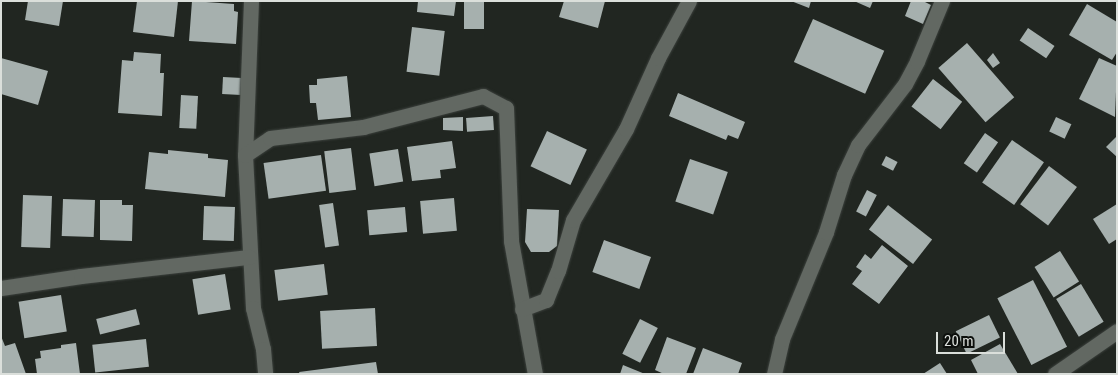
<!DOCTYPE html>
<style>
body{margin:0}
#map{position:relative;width:1118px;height:375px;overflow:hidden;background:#212621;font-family:"Roboto Condensed",sans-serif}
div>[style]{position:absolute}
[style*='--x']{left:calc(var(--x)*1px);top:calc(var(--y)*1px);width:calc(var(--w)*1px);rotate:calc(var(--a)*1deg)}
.building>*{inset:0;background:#a6b0ae;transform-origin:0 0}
.roads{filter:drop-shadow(0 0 1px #3c413d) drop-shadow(0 0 1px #3c413d)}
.minor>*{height:15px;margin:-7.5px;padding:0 7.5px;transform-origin:7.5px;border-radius:7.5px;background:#626862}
span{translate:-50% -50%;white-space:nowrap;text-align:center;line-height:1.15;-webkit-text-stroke:5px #0c0f0c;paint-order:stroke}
.frame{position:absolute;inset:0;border:2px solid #dbdfdb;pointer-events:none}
.scale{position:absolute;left:936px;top:332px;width:69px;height:22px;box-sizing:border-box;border:2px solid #dbdfdb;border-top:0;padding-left:6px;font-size:15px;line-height:18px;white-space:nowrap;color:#dbdfdb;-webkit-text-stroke:4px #0c0f0c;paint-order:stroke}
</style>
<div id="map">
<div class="building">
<div style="clip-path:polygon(28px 1px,63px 1px,59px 26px,25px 20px)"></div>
<div style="clip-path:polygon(137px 1px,178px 1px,174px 37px,133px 32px)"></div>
<div style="clip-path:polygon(192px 1px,234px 4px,234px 11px,238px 12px,236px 44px,189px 41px)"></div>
<div style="clip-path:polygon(418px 1px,456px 1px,454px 16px,417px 12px)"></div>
<div style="left:464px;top:1px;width:20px;height:28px"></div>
<div style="clip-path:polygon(564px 1px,605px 1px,598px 28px,559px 17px)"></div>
<div style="clip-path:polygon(791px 1px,811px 1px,809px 8px)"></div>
<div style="clip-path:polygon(854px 1px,873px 1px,870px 8px)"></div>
<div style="clip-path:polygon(911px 1px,923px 1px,931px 5px,923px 24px,905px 16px)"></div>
<div style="clip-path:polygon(1087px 4px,1117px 22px,1117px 52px,1112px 60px,1069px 35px)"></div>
<div style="left:813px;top:19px;width:78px;height:47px;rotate:24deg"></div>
<div style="left:412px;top:27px;width:33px;height:45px;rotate:7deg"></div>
<div style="left:1028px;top:28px;width:32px;height:15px;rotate:34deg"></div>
<div style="left:967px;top:43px;width:72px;height:38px;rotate:49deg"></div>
<div style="clip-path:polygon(134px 52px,161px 54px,160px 73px,164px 73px,162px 116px,118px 113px,122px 60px,133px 61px)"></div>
<div style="clip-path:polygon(993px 53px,1000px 63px,993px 68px,987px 60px)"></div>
<div style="clip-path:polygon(1px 58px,48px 71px,38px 105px,1px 94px)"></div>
<div style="clip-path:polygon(1099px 58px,1117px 66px,1115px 117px,1079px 99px)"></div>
<div style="clip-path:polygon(347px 76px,351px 117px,318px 120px,316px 103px,310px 103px,309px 85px,317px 85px,317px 79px)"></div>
<div style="left:223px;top:77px;width:19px;height:17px;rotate:3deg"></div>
<div style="left:933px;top:79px;width:37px;height:35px;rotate:38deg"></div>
<div style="clip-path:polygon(678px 93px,745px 122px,738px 139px,728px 135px,726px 140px,669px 116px)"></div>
<div style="left:181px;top:95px;width:17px;height:33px;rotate:3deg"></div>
<div style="left:493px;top:116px;width:14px;height:27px;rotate:86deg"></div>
<div style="clip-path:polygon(463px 117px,463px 131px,443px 130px,443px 118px)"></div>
<div style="left:1056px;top:117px;width:17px;height:16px;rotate:25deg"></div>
<div style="left:547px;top:131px;width:44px;height:39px;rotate:25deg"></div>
<div style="left:985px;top:133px;width:16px;height:37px;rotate:35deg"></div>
<div style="clip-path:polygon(1117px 136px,1117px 157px,1106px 147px)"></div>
<div style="left:1012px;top:140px;width:39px;height:52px;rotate:35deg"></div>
<div style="clip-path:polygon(452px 141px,456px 168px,440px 170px,441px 178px,412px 181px,407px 147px)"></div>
<div style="left:351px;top:148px;width:42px;height:27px;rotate:83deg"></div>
<div style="left:398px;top:149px;width:33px;height:29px;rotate:81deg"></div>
<div style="clip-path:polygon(168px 150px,208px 154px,208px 158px,228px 160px,225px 197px,145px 189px,149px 152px,168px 154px)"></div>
<div style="left:321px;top:155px;width:36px;height:58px;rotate:82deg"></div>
<div style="left:886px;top:156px;width:13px;height:10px;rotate:27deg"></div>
<div style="left:690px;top:159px;width:40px;height:45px;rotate:19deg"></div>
<div style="left:1049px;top:166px;width:35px;height:48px;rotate:37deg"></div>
<div style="left:867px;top:190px;width:11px;height:24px;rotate:27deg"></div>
<div style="left:23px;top:195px;width:29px;height:52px;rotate:2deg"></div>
<div style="left:454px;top:198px;width:33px;height:34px;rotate:85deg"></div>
<div style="left:63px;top:199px;width:32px;height:37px;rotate:2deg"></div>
<div style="clip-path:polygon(100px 200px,122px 200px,122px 205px,133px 205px,132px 241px,100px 240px)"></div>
<div style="left:333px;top:203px;width:43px;height:14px;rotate:82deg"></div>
<div style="clip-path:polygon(1117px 204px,1117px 239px,1109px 244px,1093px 219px)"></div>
<div style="left:888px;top:205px;width:56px;height:31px;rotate:38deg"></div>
<div style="left:204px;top:206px;width:31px;height:34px;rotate:2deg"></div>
<div style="left:405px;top:207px;width:25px;height:38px;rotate:85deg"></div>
<div style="clip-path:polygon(527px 209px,559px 210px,557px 246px,549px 252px,531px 252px,525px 242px)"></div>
<div style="left:604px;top:240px;width:50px;height:34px;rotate:20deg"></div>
<div style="clip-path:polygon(882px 245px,908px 266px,879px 304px,852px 284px,862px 271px,856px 267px,865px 254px,871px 259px)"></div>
<div style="left:1060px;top:251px;width:36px;height:30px;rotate:58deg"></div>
<div style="left:324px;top:264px;width:31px;height:50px;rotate:83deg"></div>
<div style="left:225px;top:274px;width:36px;height:33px;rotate:81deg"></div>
<div style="left:1033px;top:280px;width:75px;height:40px;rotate:63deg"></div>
<div style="left:1081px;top:284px;width:44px;height:29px;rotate:59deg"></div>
<div style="left:61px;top:295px;width:37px;height:43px;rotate:81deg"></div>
<div style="left:375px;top:308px;width:38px;height:55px;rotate:87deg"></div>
<div style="left:136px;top:309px;width:16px;height:41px;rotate:76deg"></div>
<div style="left:989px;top:315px;width:25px;height:37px;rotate:64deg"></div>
<div style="left:640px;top:319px;width:20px;height:39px;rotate:27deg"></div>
<div style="clip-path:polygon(1px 336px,5px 346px,15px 343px,26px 374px,1px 374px)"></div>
<div style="clip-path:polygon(667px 337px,696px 348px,686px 374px,664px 374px,655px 370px)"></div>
<div style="left:146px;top:339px;width:28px;height:54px;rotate:84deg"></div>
<div style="clip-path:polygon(76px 343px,80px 374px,37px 374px,35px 359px,41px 358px,40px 351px,61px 348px,61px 345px)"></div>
<div style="clip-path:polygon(1000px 344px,1018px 374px,978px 374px,971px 360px)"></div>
<div style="clip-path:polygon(703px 348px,742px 363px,738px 374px,693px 374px)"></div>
<div style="clip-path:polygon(376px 362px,378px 374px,300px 374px,299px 372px)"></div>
<div style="clip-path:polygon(940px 363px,947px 374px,923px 374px)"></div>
<div style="clip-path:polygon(623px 365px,645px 374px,620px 374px)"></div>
</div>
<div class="roads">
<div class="minor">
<div style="--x:251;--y:1;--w:154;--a:92.2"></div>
<div style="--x:245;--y:155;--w:153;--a:87"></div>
<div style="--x:253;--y:308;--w:42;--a:76.3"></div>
<div style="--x:263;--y:349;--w:25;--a:85"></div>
<div style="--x:245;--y:155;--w:30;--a:-34"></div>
<div style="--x:270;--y:138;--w:94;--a:-6.7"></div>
<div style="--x:363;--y:127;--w:124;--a:-14.5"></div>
<div style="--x:483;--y:96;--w:26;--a:28"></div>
<div style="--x:506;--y:108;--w:133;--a:87.8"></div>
<div style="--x:511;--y:241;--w:135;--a:79.8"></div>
<div style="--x:1;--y:288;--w:81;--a:-8.5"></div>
<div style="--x:81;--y:276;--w:169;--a:-6.5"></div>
<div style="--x:522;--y:309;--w:26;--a:-21"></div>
<div style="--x:546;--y:300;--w:31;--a:-68"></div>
<div style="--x:558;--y:271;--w:53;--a:-73.6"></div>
<div style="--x:573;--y:220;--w:105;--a:-59.8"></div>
<div style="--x:626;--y:129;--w:78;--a:-65.7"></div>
<div style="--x:658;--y:58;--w:65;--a:-61.5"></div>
<div style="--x:774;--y:374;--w:36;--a:-77"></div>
<div style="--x:782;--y:339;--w:116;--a:-67.6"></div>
<div style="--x:826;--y:232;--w:60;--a:-72.5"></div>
<div style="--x:844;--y:175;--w:33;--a:-65"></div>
<div style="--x:858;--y:145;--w:77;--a:-52.4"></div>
<div style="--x:905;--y:84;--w:26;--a:-62"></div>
<div style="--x:917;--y:61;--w:65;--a:-67.4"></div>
<div style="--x:1055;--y:374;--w:75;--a:-34.7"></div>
</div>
</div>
<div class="frame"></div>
<div class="scale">20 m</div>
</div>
